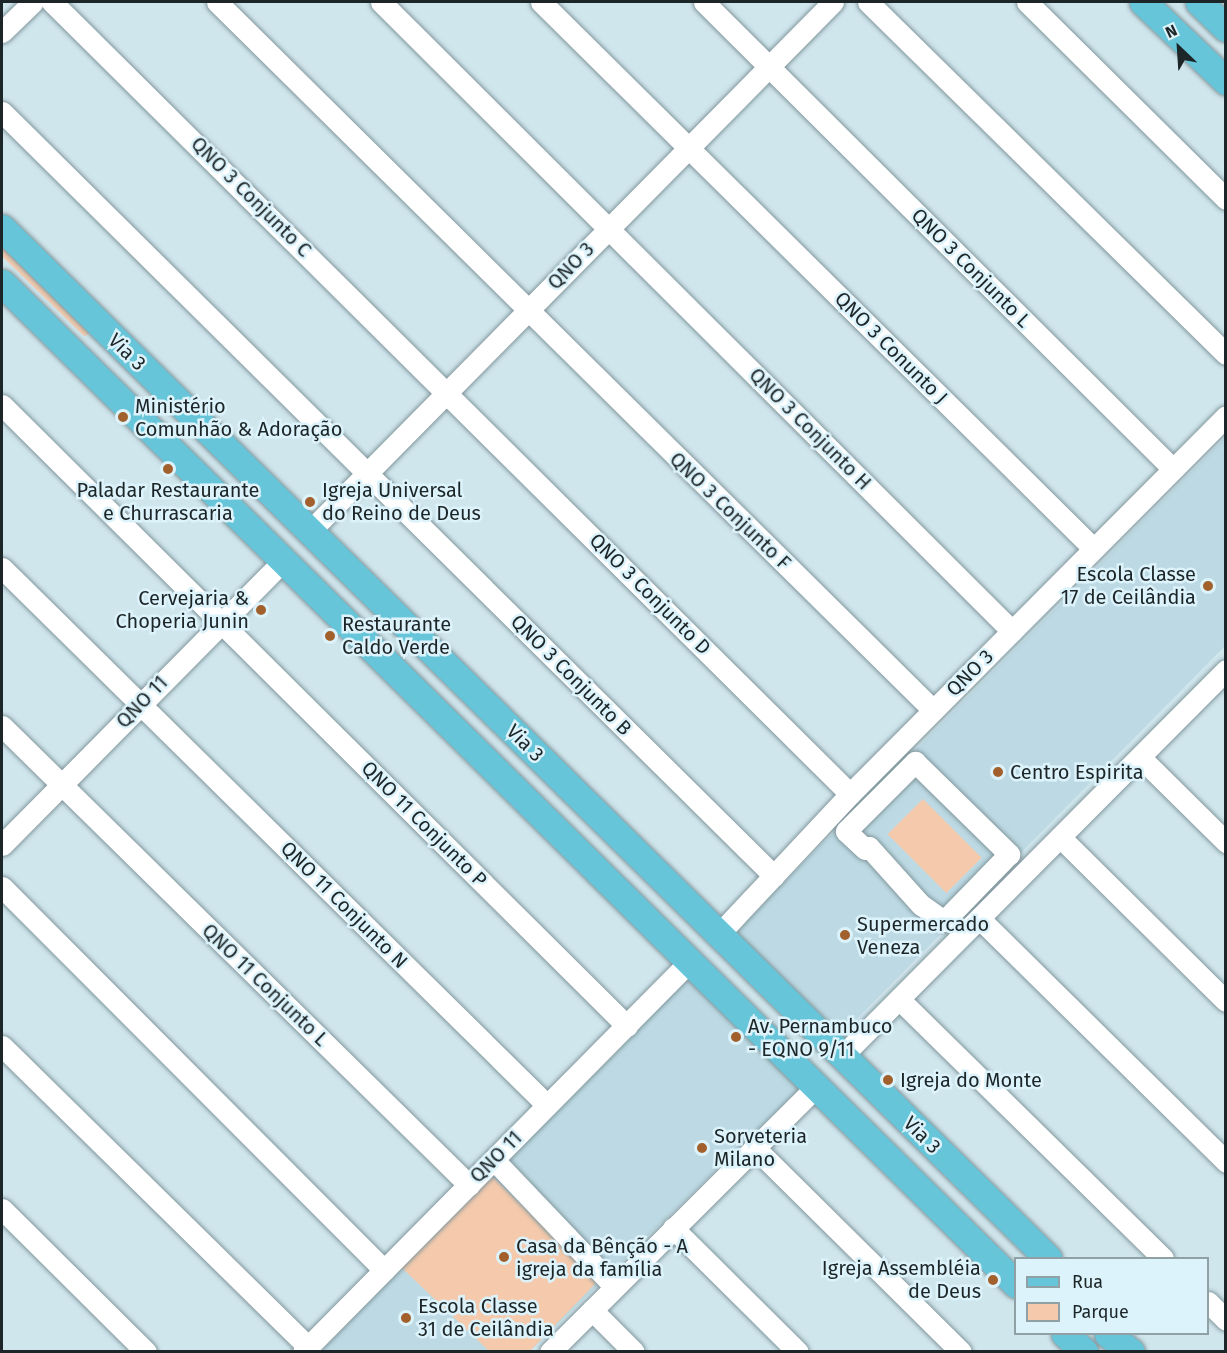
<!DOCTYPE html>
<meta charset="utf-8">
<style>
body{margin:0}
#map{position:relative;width:1227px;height:1353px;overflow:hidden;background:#d0e6ed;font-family:"Fira Sans",sans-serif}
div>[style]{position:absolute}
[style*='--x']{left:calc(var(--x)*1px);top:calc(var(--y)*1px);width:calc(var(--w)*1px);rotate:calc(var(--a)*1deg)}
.built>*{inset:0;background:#bddae4}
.green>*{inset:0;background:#f5caac;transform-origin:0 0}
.roads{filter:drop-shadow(0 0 2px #82979d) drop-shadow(0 0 2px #82979d)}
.minor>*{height:21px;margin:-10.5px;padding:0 10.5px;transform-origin:10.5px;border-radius:10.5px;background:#fff}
.major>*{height:27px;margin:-13.5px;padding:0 13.5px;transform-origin:13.5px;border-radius:13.5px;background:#66c5d9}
.dots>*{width:16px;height:16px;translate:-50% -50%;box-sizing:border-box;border:3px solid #ddf3fb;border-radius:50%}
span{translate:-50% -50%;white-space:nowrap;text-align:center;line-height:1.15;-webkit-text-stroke:5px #ddf3fb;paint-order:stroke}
.street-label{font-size:20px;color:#1c2527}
.poi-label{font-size:20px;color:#1c2527}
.left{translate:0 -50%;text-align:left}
.right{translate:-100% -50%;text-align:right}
.frame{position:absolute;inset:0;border:3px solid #1c2527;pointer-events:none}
.legend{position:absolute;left:1014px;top:1257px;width:195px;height:78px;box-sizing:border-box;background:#ddf3fb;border:2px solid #90a1a6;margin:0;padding:8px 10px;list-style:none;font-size:18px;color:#1c2527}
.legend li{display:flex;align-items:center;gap:12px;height:30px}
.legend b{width:30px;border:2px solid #90a1a6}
.north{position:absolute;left:1149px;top:18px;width:60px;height:60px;-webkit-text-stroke:4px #ddf3fb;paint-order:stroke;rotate:335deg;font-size:16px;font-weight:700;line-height:24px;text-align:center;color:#1c2527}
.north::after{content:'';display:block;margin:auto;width:21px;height:27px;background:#1c2527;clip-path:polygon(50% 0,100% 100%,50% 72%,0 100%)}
</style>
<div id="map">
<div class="built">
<div style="clip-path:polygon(1225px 438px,1225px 646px,837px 1039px,733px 934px)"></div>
<div style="clip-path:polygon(688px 975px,799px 1087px,798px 1090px,530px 1351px,318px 1352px)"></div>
</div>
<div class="green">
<div style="clip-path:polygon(2px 244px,89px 332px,89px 334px,84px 336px,2px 256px)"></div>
<div style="left:923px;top:799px;width:83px;height:50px;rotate:45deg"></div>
<div style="clip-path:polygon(491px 1175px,598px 1281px,530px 1351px,489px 1351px,401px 1267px)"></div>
</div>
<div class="roads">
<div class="minor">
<div style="--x:52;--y:2;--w:1124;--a:44.78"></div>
<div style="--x:217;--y:2;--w:1007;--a:44.68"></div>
<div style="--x:381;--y:2;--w:891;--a:44.91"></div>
<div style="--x:541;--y:2;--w:776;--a:44.69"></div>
<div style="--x:704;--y:2;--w:662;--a:44.88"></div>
<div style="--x:868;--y:2;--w:502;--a:44.52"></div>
<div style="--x:1027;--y:2;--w:280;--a:44.7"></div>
<div style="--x:2;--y:32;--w:43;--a:-44.1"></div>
<div style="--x:2;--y:112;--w:1086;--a:44.7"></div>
<div style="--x:2;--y:405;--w:881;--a:44.82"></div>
<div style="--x:310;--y:531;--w:744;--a:-45.33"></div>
<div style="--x:2;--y:568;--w:765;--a:44.58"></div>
<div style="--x:2;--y:726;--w:655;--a:44.51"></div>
<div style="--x:1141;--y:758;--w:120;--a:44.7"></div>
<div style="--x:915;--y:762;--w:132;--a:44.4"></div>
<div style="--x:1009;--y:854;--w:93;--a:134.1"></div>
<div style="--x:944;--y:921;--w:28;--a:-145"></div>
<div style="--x:921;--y:905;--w:78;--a:-131.9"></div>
<div style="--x:869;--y:847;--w:4;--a:153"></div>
<div style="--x:865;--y:849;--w:26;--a:-137"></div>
<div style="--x:846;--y:831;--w:98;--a:-45"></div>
<div style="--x:1060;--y:837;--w:233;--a:44.7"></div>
<div style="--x:2;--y:845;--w:400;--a:-45.3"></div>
<div style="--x:2;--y:887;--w:541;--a:45.07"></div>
<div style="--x:980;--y:919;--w:346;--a:44.6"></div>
<div style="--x:719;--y:934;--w:192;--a:-46.9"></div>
<div style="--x:850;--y:794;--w:533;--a:-45.15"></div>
<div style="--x:899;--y:999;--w:370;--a:44.5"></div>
<div style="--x:2;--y:1046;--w:429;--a:44.5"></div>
<div style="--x:842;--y:1056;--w:544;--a:-45.15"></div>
<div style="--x:754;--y:1147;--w:291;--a:44.7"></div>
<div style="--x:494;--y:1160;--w:175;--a:46.4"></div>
<div style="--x:2;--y:1209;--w:203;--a:44.8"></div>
<div style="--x:673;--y:1228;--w:176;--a:44.8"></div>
<div style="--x:1208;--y:1302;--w:25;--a:45"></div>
<div style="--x:592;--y:1310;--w:59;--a:45"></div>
<div style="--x:303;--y:1352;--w:549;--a:-45.3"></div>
<div style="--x:550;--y:1352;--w:375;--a:-44.9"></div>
</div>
<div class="major">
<div style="--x:1143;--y:2;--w:115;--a:43.6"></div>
<div style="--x:1199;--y:2;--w:37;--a:44"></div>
<div style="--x:2;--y:228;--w:1468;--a:44.56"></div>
<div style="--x:2;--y:283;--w:1425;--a:44.63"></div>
<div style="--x:1065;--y:1334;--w:26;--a:43"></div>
<div style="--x:1108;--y:1334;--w:29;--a:38"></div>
</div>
</div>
<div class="dots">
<div style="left:123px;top:417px;background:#a2612c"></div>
<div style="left:168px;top:469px;background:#a2612c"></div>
<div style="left:310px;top:502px;background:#a2612c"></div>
<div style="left:1208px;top:586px;background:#a2612c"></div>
<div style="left:261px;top:610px;background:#a2612c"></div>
<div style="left:330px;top:636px;background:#a2612c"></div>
<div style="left:998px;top:772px;background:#a2612c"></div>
<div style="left:845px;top:935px;background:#a2612c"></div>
<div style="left:736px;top:1037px;background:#a2612c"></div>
<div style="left:888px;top:1080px;background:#a2612c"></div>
<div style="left:702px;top:1148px;background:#a2612c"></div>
<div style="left:504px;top:1257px;background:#a2612c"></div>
<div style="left:993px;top:1280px;background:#a2612c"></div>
<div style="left:406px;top:1318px;background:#a2612c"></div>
</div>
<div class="street-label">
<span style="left:251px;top:197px;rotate:45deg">QNO 3 Conjunto C</span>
<span style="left:571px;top:266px;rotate:-46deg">QNO 3</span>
<span style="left:971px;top:268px;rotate:45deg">QNO 3 Conjunto L</span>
<span style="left:891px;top:348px;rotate:45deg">QNO 3 Conunto J</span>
<span style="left:127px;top:352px;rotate:44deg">Via 3</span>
<span style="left:810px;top:429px;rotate:45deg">QNO 3 Conjunto H</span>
<span style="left:730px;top:511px;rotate:44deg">QNO 3 Conjunto F</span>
<span style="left:650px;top:594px;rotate:45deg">QNO 3 Conjunto D</span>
<span style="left:970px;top:673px;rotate:-45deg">QNO 3</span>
<span style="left:571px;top:675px;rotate:45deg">QNO 3 Conjunto B</span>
<span style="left:142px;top:702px;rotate:-46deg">QNO 11</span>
<span style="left:525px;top:743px;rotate:45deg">Via 3</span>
<span style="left:424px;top:824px;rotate:45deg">QNO 11 Conjunto P</span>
<span style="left:344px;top:905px;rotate:45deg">QNO 11 Conjunto N</span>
<span style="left:265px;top:985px;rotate:44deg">QNO 11 Conjunto L</span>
<span style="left:922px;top:1135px;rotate:45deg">Via 3</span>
<span style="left:496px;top:1157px;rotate:-45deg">QNO 11</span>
</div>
<div class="poi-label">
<span class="left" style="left:135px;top:418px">Ministério<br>Comunhão &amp; Adoração</span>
<span style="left:168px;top:502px">Paladar Restaurante<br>e Churrascaria</span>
<span class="left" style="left:322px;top:502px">Igreja Universal<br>do Reino de Deus</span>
<span class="right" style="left:1196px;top:586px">Escola Classe<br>17 de Ceilândia</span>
<span class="right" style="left:249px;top:610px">Cervejaria &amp;<br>Choperia Junin</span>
<span class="left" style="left:342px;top:636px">Restaurante<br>Caldo Verde</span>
<span class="left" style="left:1010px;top:772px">Centro Espirita</span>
<span class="left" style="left:857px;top:936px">Supermercado<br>Veneza</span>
<span class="left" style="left:748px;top:1038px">Av. Pernambuco<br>- EQNO 9/11</span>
<span class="left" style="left:900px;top:1080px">Igreja do Monte</span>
<span class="left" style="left:714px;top:1148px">Sorveteria<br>Milano</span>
<span class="left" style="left:516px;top:1258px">Casa da Bênção - A<br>igreja da família</span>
<span class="right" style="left:981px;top:1280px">Igreja Assembléia<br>de Deus</span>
<span class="left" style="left:418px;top:1318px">Escola Classe<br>31 de Ceilândia</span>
</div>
<div class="frame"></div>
<ul class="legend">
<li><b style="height:8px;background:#66c5d9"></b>Rua</li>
<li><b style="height:16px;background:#f5caac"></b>Parque</li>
</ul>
<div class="north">N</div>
</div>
